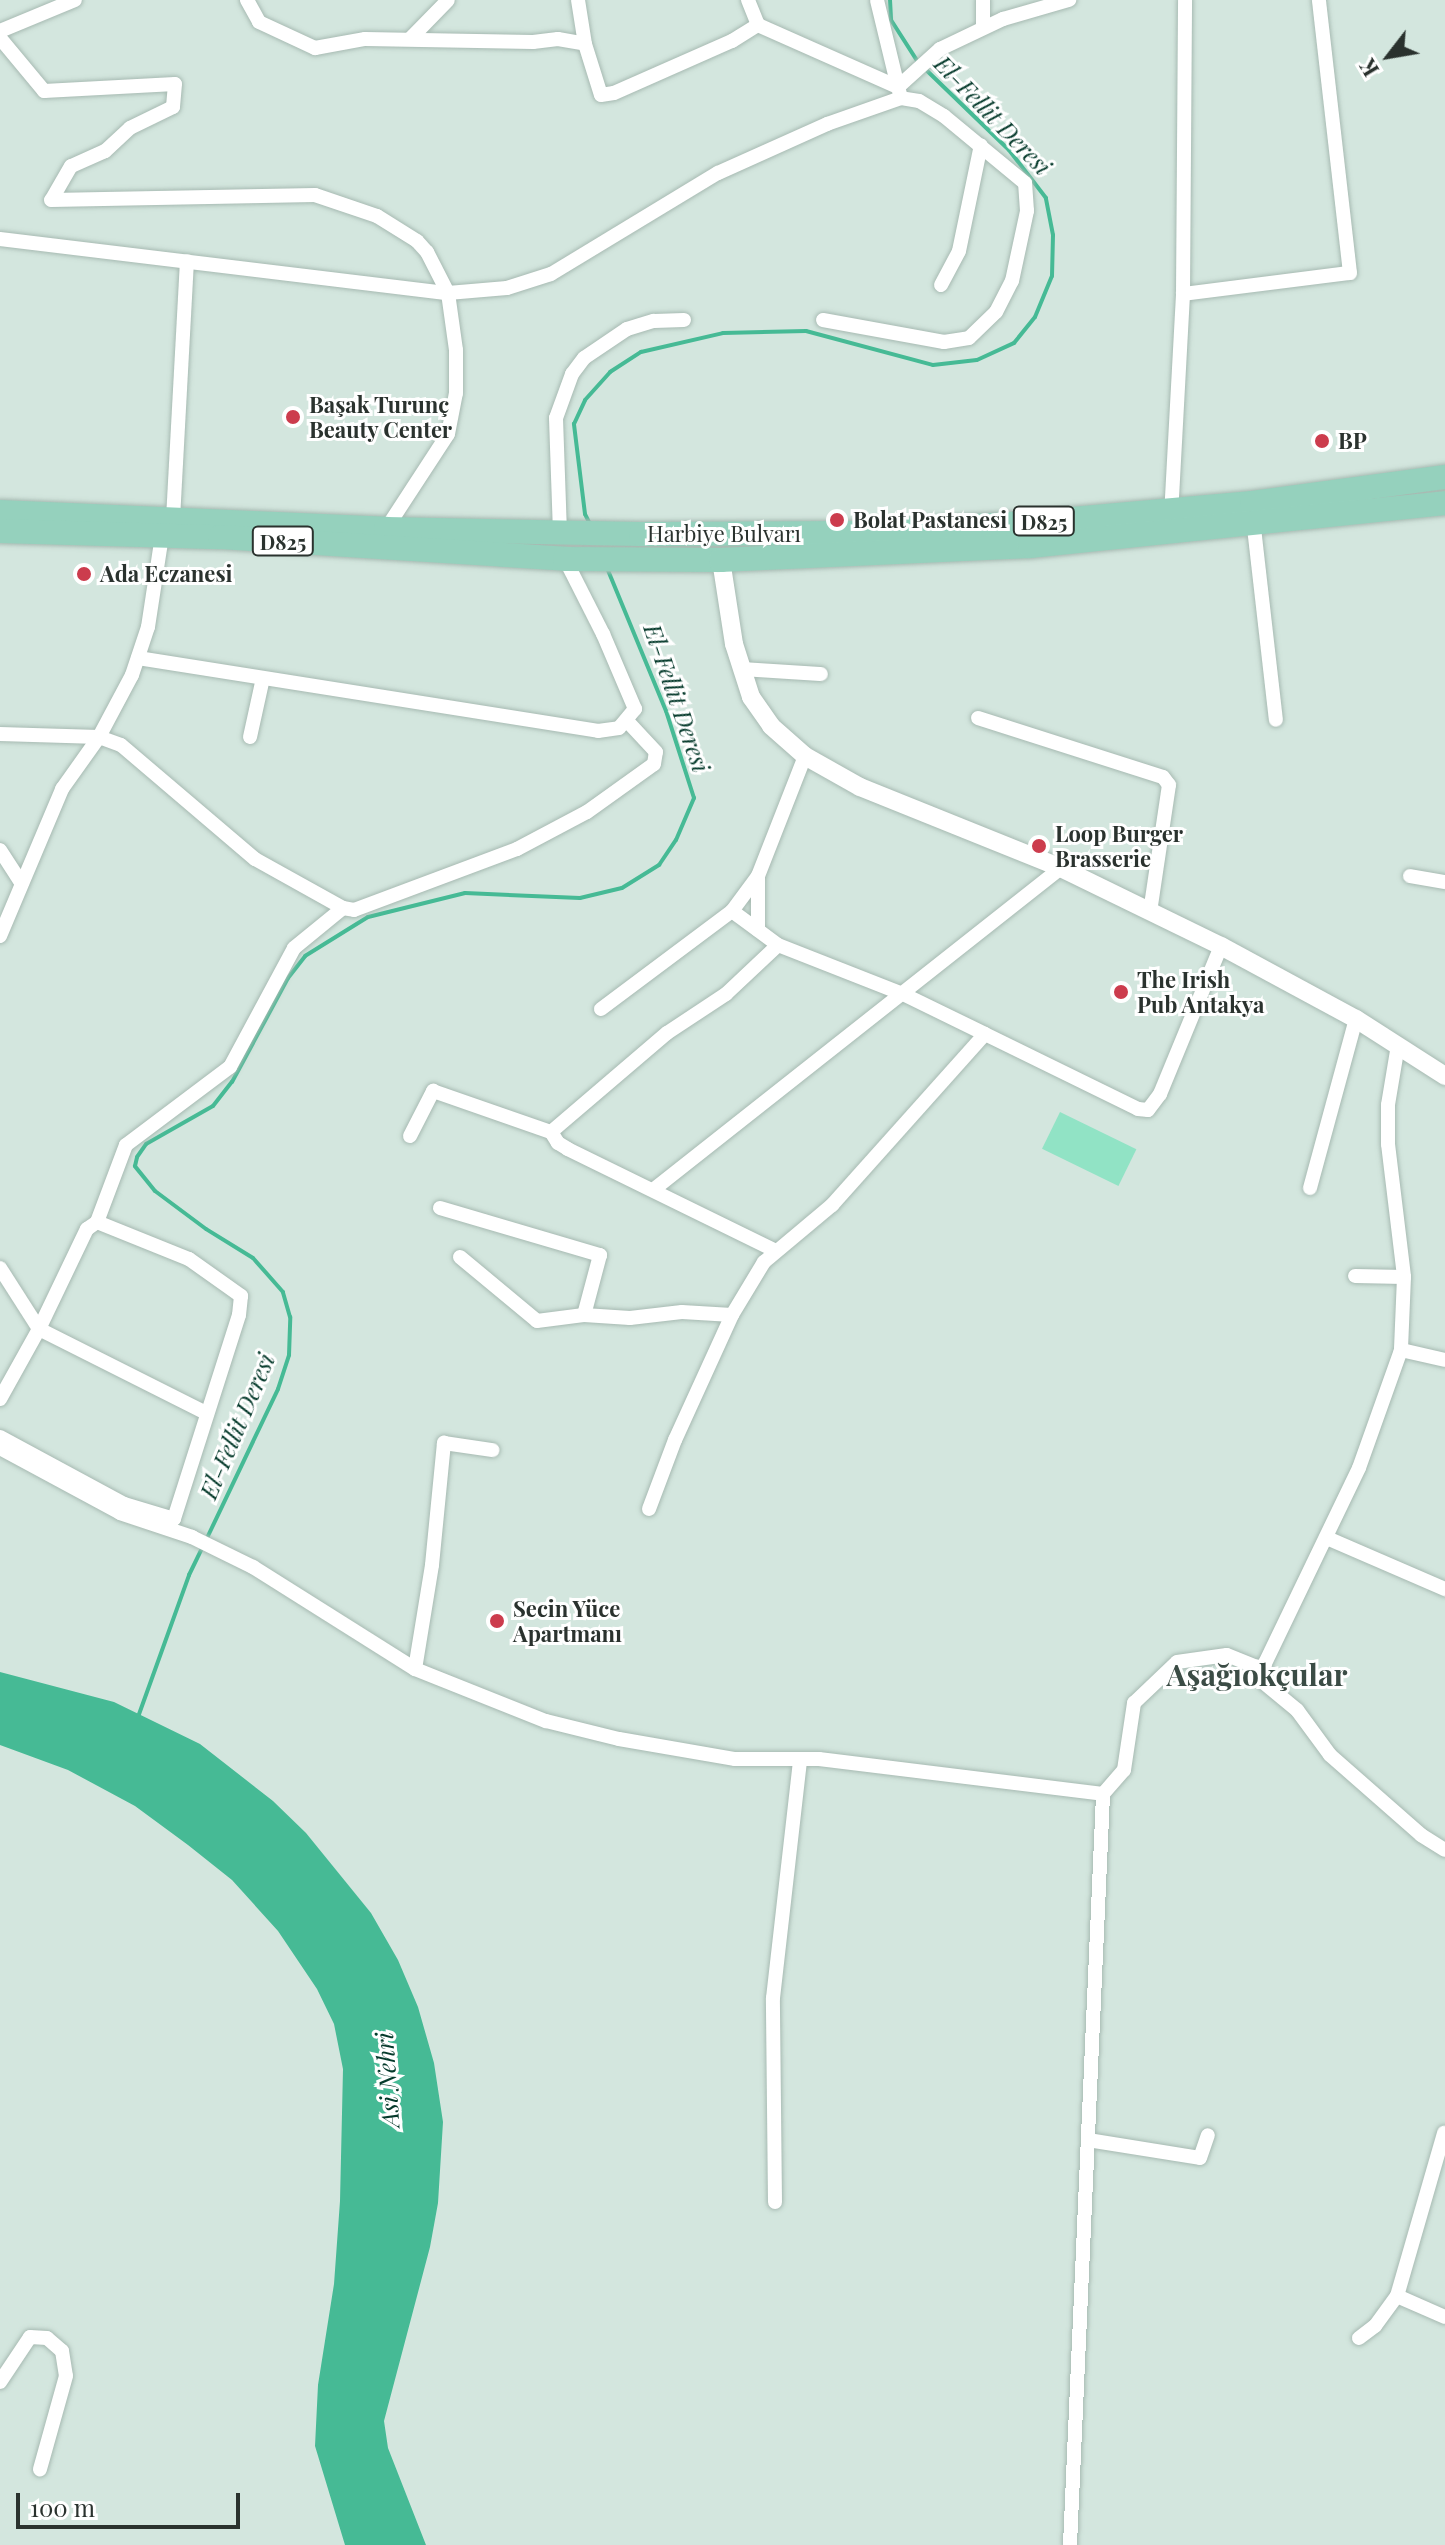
<!DOCTYPE html>
<meta charset="utf-8">
<style>
body{margin:0}
#map{position:relative;width:1445px;height:2545px;overflow:hidden;background:#d3e6de;font-family:"Playfair Display",serif}
div>[style]{position:absolute}
[style*='--x']{left:calc(var(--x)*1px);top:calc(var(--y)*1px);width:calc(var(--w)*1px);rotate:calc(var(--a)*1deg)}
.green>*{inset:0;background:#91e3c5;transform-origin:0 0}
.water>*{inset:0;background:#46ba95}
.stream>*{height:4px;margin:-2px;padding:0 2px;transform-origin:2px;border-radius:2px;background:#46ba95}
.roads{filter:drop-shadow(0 0 2px #a7bab2) drop-shadow(0 0 2px #a7bab2)}
.minor>*{height:14px;margin:-7px;padding:0 7px;transform-origin:7px;border-radius:7px;background:#fff}
.tertiary>*{height:18px;margin:-9px;padding:0 9px;transform-origin:9px;border-radius:9px;background:#fff}
.primary>*{height:24px;margin:-12px;padding:0 12px;transform-origin:12px;border-radius:12px;background:#95d1bd}
.dots>*{width:22px;height:22px;translate:-50% -50%;box-sizing:border-box;border:4px solid #fff;border-radius:50%}
span{translate:-50% -50%;white-space:nowrap;text-align:center;line-height:1.15;-webkit-text-stroke:6px #fff;paint-order:stroke}
.shield-label span{padding:2px 6px;background:#fff;border:2px solid;border-radius:6px;-webkit-text-stroke-width:0}
.shield-label{font-size:20px;color:#2a322e;font-weight:700}
.poi-label{font-size:22px;color:#2a322e;font-weight:700}
.left{translate:0 -50%;text-align:left}
.street-label{font-size:22px;color:#2a322e}
.water-label{font-size:24px;color:#053a2b;font-style:italic}
.district-label{font-size:30px;color:#3b4c45;font-weight:700}
.north{position:absolute;left:1349px;top:16px;width:80px;height:80px;-webkit-text-stroke:6px #fff;paint-order:stroke;rotate:239deg;font-size:22px;font-weight:700;line-height:32px;text-align:center;color:#2a322e}
.north::after{content:'';display:block;margin:auto;width:28px;height:36px;background:#2a322e;clip-path:polygon(50% 0,100% 100%,50% 72%,0 100%)}
.scale{position:absolute;left:16px;top:2493px;width:224px;height:36px;box-sizing:border-box;border:4px solid #2a322e;border-top:0;padding-left:10px;font-size:24px;line-height:28px;white-space:nowrap;color:#2a322e;-webkit-text-stroke:6px #fff;paint-order:stroke}
</style>
<div id="map">
<div class="green">
<div style="left:1060px;top:1112px;width:85px;height:41px;rotate:26deg"></div>
</div>
<div class="water">
<div style="clip-path:polygon(0 1672px,114px 1702px,200px 1744px,273px 1801px,306px 1833px,371px 1913px,398px 1960px,418px 2007px,434px 2063px,443px 2122px,438px 2203px,430px 2247px,384px 2421px,388px 2448px,426px 2545px,345px 2545px,315px 2446px,318px 2385px,334px 2284px,340px 2201px,343px 2069px,334px 2024px,317px 1989px,278px 1931px,232px 1880px,188px 1845px,135px 1806px,68px 1770px,0 1745px)"></div>
</div>
<div class="stream">
<div style="--x:890;--y:0;--w:20;--a:87"></div>
<div style="--x:891;--y:20;--w:50;--a:57.3"></div>
<div style="--x:591;--y:526;--w:13;--a:-117"></div>
<div style="--x:585;--y:514;--w:91;--a:-97"></div>
<div style="--x:574;--y:424;--w:26;--a:-65"></div>
<div style="--x:585;--y:400;--w:38;--a:-48"></div>
<div style="--x:610;--y:372;--w:37;--a:-33"></div>
<div style="--x:641;--y:352;--w:84;--a:-13"></div>
<div style="--x:723;--y:333;--w:83;--a:-1.4"></div>
<div style="--x:806;--y:331;--w:131;--a:15"></div>
<div style="--x:933;--y:365;--w:44;--a:-6.5"></div>
<div style="--x:977;--y:360;--w:41;--a:-24.7"></div>
<div style="--x:1014;--y:343;--w:33;--a:-51"></div>
<div style="--x:1035;--y:317;--w:44;--a:-67.5"></div>
<div style="--x:1052;--y:276;--w:41;--a:-88.6"></div>
<div style="--x:1053;--y:235;--w:38;--a:-101"></div>
<div style="--x:1046;--y:198;--w:61;--a:-127.6"></div>
<div style="--x:1009;--y:150;--w:118;--a:-136"></div>
<div style="--x:207;--y:1538;--w:165;--a:-64.5"></div>
<div style="--x:278;--y:1389;--w:36;--a:-72"></div>
<div style="--x:289;--y:1355;--w:38;--a:-88"></div>
<div style="--x:290;--y:1317;--w:26;--a:-106"></div>
<div style="--x:283;--y:1292;--w:45;--a:-131.4"></div>
<div style="--x:253;--y:1258;--w:55;--a:-148.3"></div>
<div style="--x:206;--y:1229;--w:64;--a:-143.3"></div>
<div style="--x:155;--y:1191;--w:32;--a:-129"></div>
<div style="--x:135;--y:1166;--w:9;--a:-77"></div>
<div style="--x:137;--y:1157;--w:16;--a:-55"></div>
<div style="--x:146;--y:1144;--w:77;--a:-29.6"></div>
<div style="--x:213;--y:1106;--w:31;--a:-52"></div>
<div style="--x:232;--y:1082;--w:118;--a:-61.7"></div>
<div style="--x:288;--y:978;--w:28;--a:-52"></div>
<div style="--x:305;--y:956;--w:74;--a:-31.8"></div>
<div style="--x:368;--y:917;--w:100;--a:-13.9"></div>
<div style="--x:465;--y:893;--w:115;--a:2.5"></div>
<div style="--x:580;--y:898;--w:43;--a:-13.4"></div>
<div style="--x:622;--y:888;--w:44;--a:-31.9"></div>
<div style="--x:659;--y:865;--w:30;--a:-56"></div>
<div style="--x:676;--y:840;--w:46;--a:-66.8"></div>
<div style="--x:694;--y:798;--w:91;--a:-107.8"></div>
<div style="--x:666;--y:711;--w:155;--a:-112.4"></div>
<div style="--x:138;--y:1717;--w:151;--a:-70.2"></div>
<div style="--x:189;--y:1575;--w:32;--a:-64"></div>
</div>
<div class="roads">
<div class="minor">
<div style="--x:247;--y:0;--w:25;--a:61"></div>
<div style="--x:259;--y:22;--w:62;--a:24.9"></div>
<div style="--x:315;--y:48;--w:51;--a:-10.2"></div>
<div style="--x:365;--y:39;--w:168;--a:1"></div>
<div style="--x:533;--y:42;--w:25;--a:-7"></div>
<div style="--x:558;--y:39;--w:27;--a:10"></div>
<div style="--x:578;--y:0;--w:45;--a:81"></div>
<div style="--x:585;--y:44;--w:53;--a:72.6"></div>
<div style="--x:601;--y:95;--w:13;--a:-9"></div>
<div style="--x:614;--y:93;--w:129;--a:-23.8"></div>
<div style="--x:732;--y:41;--w:31;--a:-32"></div>
<div style="--x:748;--y:0;--w:27;--a:68"></div>
<div style="--x:758;--y:25;--w:153;--a:23.9"></div>
<div style="--x:898;--y:87;--w:89;--a:-103.6"></div>
<div style="--x:983;--y:0;--w:27;--a:90"></div>
<div style="--x:0;--y:31;--w:81;--a:-22.5"></div>
<div style="--x:0;--y:38;--w:69;--a:50.3"></div>
<div style="--x:44;--y:91;--w:131;--a:-3.1"></div>
<div style="--x:175;--y:84;--w:23;--a:95"></div>
<div style="--x:173;--y:107;--w:48;--a:154"></div>
<div style="--x:130;--y:128;--w:34;--a:137"></div>
<div style="--x:105;--y:151;--w:37;--a:156"></div>
<div style="--x:71;--y:166;--w:39;--a:120"></div>
<div style="--x:51;--y:200;--w:264;--a:-1.1"></div>
<div style="--x:315;--y:195;--w:65;--a:18.7"></div>
<div style="--x:377;--y:216;--w:47;--a:32"></div>
<div style="--x:417;--y:241;--w:15;--a:48"></div>
<div style="--x:427;--y:252;--w:46;--a:62.9"></div>
<div style="--x:410;--y:39;--w:54;--a:-45.7"></div>
<div style="--x:0;--y:239;--w:451;--a:6.9"></div>
<div style="--x:941;--y:285;--w:38;--a:-62"></div>
<div style="--x:959;--y:251;--w:108;--a:-78.3"></div>
<div style="--x:1183;--y:294;--w:168;--a:-7.2"></div>
<div style="--x:1350;--y:273;--w:275;--a:-96.5"></div>
<div style="--x:823;--y:320;--w:123;--a:10.3"></div>
<div style="--x:944;--y:342;--w:25;--a:-9"></div>
<div style="--x:969;--y:338;--w:37;--a:-44"></div>
<div style="--x:996;--y:312;--w:35;--a:-63"></div>
<div style="--x:1012;--y:281;--w:72;--a:-77.9"></div>
<div style="--x:1027;--y:211;--w:28;--a:-94"></div>
<div style="--x:1025;--y:183;--w:105;--a:-140.4"></div>
<div style="--x:944;--y:116;--w:29;--a:-149"></div>
<div style="--x:919;--y:101;--w:18;--a:-171"></div>
<div style="--x:1171;--y:516;--w:222;--a:-86.9"></div>
<div style="--x:1183;--y:294;--w:294;--a:-89.6"></div>
<div style="--x:173;--y:519;--w:258;--a:-86.9"></div>
<div style="--x:1253;--y:519;--w:202;--a:83.5"></div>
<div style="--x:386;--y:529;--w:113;--a:-56.9"></div>
<div style="--x:448;--y:434;--w:42;--a:-79"></div>
<div style="--x:456;--y:393;--w:43;--a:-90"></div>
<div style="--x:456;--y:350;--w:58;--a:-98"></div>
<div style="--x:448;--y:293;--w:59;--a:-4.8"></div>
<div style="--x:507;--y:288;--w:46;--a:-17.7"></div>
<div style="--x:551;--y:274;--w:195;--a:-31.2"></div>
<div style="--x:718;--y:173;--w:120;--a:-24.2"></div>
<div style="--x:827;--y:124;--w:78;--a:-19.4"></div>
<div style="--x:901;--y:98;--w:11;--a:-105"></div>
<div style="--x:898;--y:87;--w:57;--a:-42.1"></div>
<div style="--x:940;--y:49;--w:70;--a:-25.5"></div>
<div style="--x:1003;--y:19;--w:69;--a:-16.1"></div>
<div style="--x:560;--y:533;--w:115;--a:-92"></div>
<div style="--x:556;--y:418;--w:47;--a:-70"></div>
<div style="--x:572;--y:374;--w:20;--a:-53"></div>
<div style="--x:584;--y:358;--w:52;--a:-34"></div>
<div style="--x:627;--y:329;--w:28;--a:-17"></div>
<div style="--x:654;--y:321;--w:30;--a:-2"></div>
<div style="--x:138;--y:658;--w:466;--a:9"></div>
<div style="--x:598;--y:731;--w:21;--a:-8"></div>
<div style="--x:619;--y:728;--w:25;--a:-50"></div>
<div style="--x:635;--y:709;--w:82;--a:-113.1"></div>
<div style="--x:603;--y:634;--w:84;--a:-116.9"></div>
<div style="--x:741;--y:669;--w:80;--a:3.6"></div>
<div style="--x:978;--y:718;--w:194;--a:17.7"></div>
<div style="--x:1163;--y:777;--w:10;--a:53"></div>
<div style="--x:1169;--y:785;--w:128;--a:98.5"></div>
<div style="--x:0;--y:734;--w:99;--a:1.7"></div>
<div style="--x:99;--y:737;--w:23;--a:20"></div>
<div style="--x:121;--y:745;--w:176;--a:40.4"></div>
<div style="--x:255;--y:859;--w:101;--a:29.1"></div>
<div style="--x:343;--y:908;--w:11;--a:10"></div>
<div style="--x:354;--y:910;--w:174;--a:-20.5"></div>
<div style="--x:517;--y:849;--w:79;--a:-27.9"></div>
<div style="--x:587;--y:812;--w:82;--a:-35.6"></div>
<div style="--x:654;--y:764;--w:12;--a:-81"></div>
<div style="--x:656;--y:752;--w:41;--a:-133"></div>
<div style="--x:250;--y:737;--w:60;--a:-77.6"></div>
<div style="--x:805;--y:756;--w:129;--a:111.4"></div>
<div style="--x:758;--y:876;--w:44;--a:126.6"></div>
<div style="--x:732;--y:911;--w:57;--a:36.5"></div>
<div style="--x:778;--y:945;--w:134;--a:21.4"></div>
<div style="--x:903;--y:994;--w:91;--a:26"></div>
<div style="--x:0;--y:850;--w:40;--a:57.1"></div>
<div style="--x:758;--y:876;--w:54;--a:90"></div>
<div style="--x:1410;--y:876;--w:36;--a:10"></div>
<div style="--x:0;--y:936;--w:160;--a:-67.1"></div>
<div style="--x:62;--y:789;--w:64;--a:-54.6"></div>
<div style="--x:99;--y:737;--w:70;--a:-62"></div>
<div style="--x:132;--y:675;--w:51;--a:-71.6"></div>
<div style="--x:148;--y:627;--w:93;--a:-81.3"></div>
<div style="--x:601;--y:1009;--w:164;--a:-36.8"></div>
<div style="--x:1398;--y:1045;--w:61;--a:99.5"></div>
<div style="--x:1388;--y:1105;--w:39;--a:90"></div>
<div style="--x:1388;--y:1144;--w:134;--a:83.1"></div>
<div style="--x:1404;--y:1277;--w:73;--a:92.4"></div>
<div style="--x:1401;--y:1350;--w:125;--a:109.6"></div>
<div style="--x:1359;--y:1468;--w:216;--a:115.7"></div>
<div style="--x:1265;--y:1663;--w:19;--a:96"></div>
<div style="--x:1263;--y:1682;--w:44;--a:39.5"></div>
<div style="--x:1297;--y:1710;--w:56;--a:53.7"></div>
<div style="--x:1330;--y:1755;--w:121;--a:41.3"></div>
<div style="--x:1421;--y:1835;--w:28;--a:32"></div>
<div style="--x:410;--y:1136;--w:51;--a:-62.9"></div>
<div style="--x:433;--y:1091;--w:125;--a:19.2"></div>
<div style="--x:1310;--y:1188;--w:175;--a:-74.8"></div>
<div style="--x:653;--y:1190;--w:520;--a:-38.28"></div>
<div style="--x:440;--y:1208;--w:167;--a:16.4"></div>
<div style="--x:600;--y:1255;--w:62;--a:104.9"></div>
<div style="--x:97;--y:1222;--w:82;--a:-69.4"></div>
<div style="--x:126;--y:1145;--w:130;--a:-36.9"></div>
<div style="--x:230;--y:1067;--w:135;--a:-61.7"></div>
<div style="--x:294;--y:948;--w:63;--a:-39.2"></div>
<div style="--x:776;--y:1251;--w:232;--a:-153.9"></div>
<div style="--x:568;--y:1149;--w:12;--a:-149"></div>
<div style="--x:558;--y:1143;--w:13;--a:-122"></div>
<div style="--x:551;--y:1132;--w:153;--a:-40.5"></div>
<div style="--x:667;--y:1033;--w:71;--a:-33.5"></div>
<div style="--x:726;--y:994;--w:71;--a:-43.3"></div>
<div style="--x:460;--y:1257;--w:100;--a:39.7"></div>
<div style="--x:537;--y:1321;--w:47;--a:-7.3"></div>
<div style="--x:584;--y:1315;--w:46;--a:3.7"></div>
<div style="--x:630;--y:1318;--w:52;--a:-6.6"></div>
<div style="--x:682;--y:1312;--w:50;--a:3.4"></div>
<div style="--x:732;--y:1315;--w:62;--a:-58.9"></div>
<div style="--x:764;--y:1262;--w:89;--a:-40"></div>
<div style="--x:832;--y:1205;--w:229;--a:-48.2"></div>
<div style="--x:985;--y:1034;--w:170;--a:26.1"></div>
<div style="--x:1138;--y:1109;--w:10;--a:6"></div>
<div style="--x:1148;--y:1110;--w:20;--a:-53"></div>
<div style="--x:1160;--y:1094;--w:160;--a:-67.6"></div>
<div style="--x:0;--y:1268;--w:72;--a:57.4"></div>
<div style="--x:39;--y:1329;--w:187;--a:26.7"></div>
<div style="--x:1355;--y:1276;--w:49;--a:1.2"></div>
<div style="--x:1401;--y:1350;--w:45;--a:12.8"></div>
<div style="--x:0;--y:1399;--w:80;--a:-60.9"></div>
<div style="--x:39;--y:1329;--w:111;--a:-64.4"></div>
<div style="--x:87;--y:1229;--w:12;--a:-35"></div>
<div style="--x:97;--y:1222;--w:99;--a:21.9"></div>
<div style="--x:189;--y:1259;--w:64;--a:35.4"></div>
<div style="--x:241;--y:1296;--w:19;--a:96"></div>
<div style="--x:239;--y:1315;--w:214;--a:107.7"></div>
<div style="--x:174;--y:1519;--w:52;--a:-163.3"></div>
<div style="--x:124;--y:1504;--w:141;--a:-151.6"></div>
<div style="--x:0;--y:1448;--w:136;--a:28.4"></div>
<div style="--x:120;--y:1513;--w:76;--a:18.4"></div>
<div style="--x:192;--y:1537;--w:68;--a:26.2"></div>
<div style="--x:253;--y:1567;--w:191;--a:32.2"></div>
<div style="--x:415;--y:1669;--w:141;--a:21.7"></div>
<div style="--x:546;--y:1721;--w:75;--a:13.9"></div>
<div style="--x:619;--y:1739;--w:118;--a:9.8"></div>
<div style="--x:735;--y:1759;--w:84;--a:0"></div>
<div style="--x:819;--y:1759;--w:286;--a:7"></div>
<div style="--x:1103;--y:1794;--w:32;--a:-49"></div>
<div style="--x:1124;--y:1770;--w:68;--a:-81.5"></div>
<div style="--x:1134;--y:1703;--w:59;--a:-43.6"></div>
<div style="--x:1177;--y:1662;--w:50;--a:-8"></div>
<div style="--x:1227;--y:1655;--w:40;--a:22"></div>
<div style="--x:649;--y:1509;--w:74;--a:-69.4"></div>
<div style="--x:675;--y:1440;--w:137;--a:-65.5"></div>
<div style="--x:1327;--y:1538;--w:129;--a:23.4"></div>
<div style="--x:415;--y:1669;--w:105;--a:-80.7"></div>
<div style="--x:432;--y:1565;--w:123;--a:-84.4"></div>
<div style="--x:444;--y:1443;--w:49;--a:8.3"></div>
<div style="--x:1088;--y:2140;--w:113;--a:9.1"></div>
<div style="--x:1200;--y:2158;--w:24;--a:-71"></div>
<div style="--x:775;--y:2202;--w:204;--a:-90.6"></div>
<div style="--x:773;--y:1998;--w:240;--a:-83.5"></div>
<div style="--x:1397;--y:2296;--w:170;--a:-73.9"></div>
<div style="--x:1359;--y:2338;--w:20;--a:-37"></div>
<div style="--x:1375;--y:2326;--w:37;--a:-54"></div>
<div style="--x:1397;--y:2296;--w:52;--a:23.6"></div>
<div style="--x:0;--y:2382;--w:54;--a:-56.3"></div>
<div style="--x:30;--y:2337;--w:17;--a:3"></div>
<div style="--x:47;--y:2338;--w:20;--a:41"></div>
<div style="--x:62;--y:2351;--w:25;--a:81"></div>
<div style="--x:66;--y:2376;--w:97;--a:105.6"></div>
<div style="--x:1070;--y:2545;--w:752;--a:-87.48"></div>
</div>
<div class="tertiary">
<div style="--x:721;--y:560;--w:85;--a:81.2"></div>
<div style="--x:734;--y:644;--w:56;--a:72.2"></div>
<div style="--x:751;--y:697;--w:35;--a:55"></div>
<div style="--x:771;--y:726;--w:45;--a:41.4"></div>
<div style="--x:805;--y:756;--w:63;--a:29.4"></div>
<div style="--x:860;--y:787;--w:217;--a:21.9"></div>
<div style="--x:1061;--y:868;--w:178;--a:26"></div>
<div style="--x:1221;--y:946;--w:153;--a:28.4"></div>
<div style="--x:1356;--y:1019;--w:106;--a:32.6"></div>
</div>
<div class="primary">
<div style="--x:0;--y:512;--w:386;--a:2.5"></div>
<div style="--x:386;--y:529;--w:255;--a:1.1"></div>
<div style="--x:641;--y:534;--w:211;--a:-0.3"></div>
<div style="--x:852;--y:533;--w:175;--a:-3.3"></div>
<div style="--x:1027;--y:523;--w:226;--a:-5.1"></div>
<div style="--x:1252;--y:503;--w:195;--a:-7.7"></div>
<div style="--x:0;--y:531;--w:220;--a:1.6"></div>
<div style="--x:220;--y:537;--w:346;--a:3.6"></div>
<div style="--x:565;--y:559;--w:156;--a:0.4"></div>
<div style="--x:721;--y:560;--w:309;--a:-2.6"></div>
<div style="--x:1030;--y:546;--w:417;--a:-5.9"></div>
</div>
</div>
<div class="dots">
<div style="left:293px;top:417px;background:#cc3c4d"></div>
<div style="left:1322px;top:441px;background:#cc3c4d"></div>
<div style="left:837px;top:520px;background:#cc3c4d"></div>
<div style="left:84px;top:574px;background:#cc3c4d"></div>
<div style="left:1039px;top:846px;background:#cc3c4d"></div>
<div style="left:1121px;top:992px;background:#cc3c4d"></div>
<div style="left:497px;top:1621px;background:#cc3c4d"></div>
</div>
<div class="shield-label">
<span style="left:1044px;top:521px">D825</span>
<span style="left:283px;top:541px">D825</span>
</div>
<div class="poi-label">
<span class="left" style="left:309px;top:417px">Başak Turunç<br>Beauty Center</span>
<span class="left" style="left:1338px;top:441px">BP</span>
<span class="left" style="left:853px;top:520px">Bolat Pastanesi</span>
<span class="left" style="left:100px;top:574px">Ada Eczanesi</span>
<span class="left" style="left:1055px;top:846px">Loop Burger<br>Brasserie</span>
<span class="left" style="left:1137px;top:992px">The Irish<br>Pub Antakya</span>
<span class="left" style="left:513px;top:1621px">Secin Yüce<br>Apartmanı</span>
</div>
<div class="street-label">
<span style="left:724px;top:534px">Harbiye Bulvarı</span>
</div>
<div class="water-label">
<span style="left:993px;top:115px;rotate:46deg">El-Fellit Deresi</span>
<span style="left:677px;top:698px;rotate:71deg">El-Fellit Deresi</span>
<span style="left:237px;top:1426px;rotate:-67deg">El-Fellit Deresi</span>
<span style="left:387px;top:2080px;rotate:-94deg">Asi Nehri</span>
</div>
<div class="district-label">
<span style="left:1257px;top:1674px">Aşağıokçular</span>
</div>
<div class="north">K</div>
<div class="scale">100 m</div>
</div>
